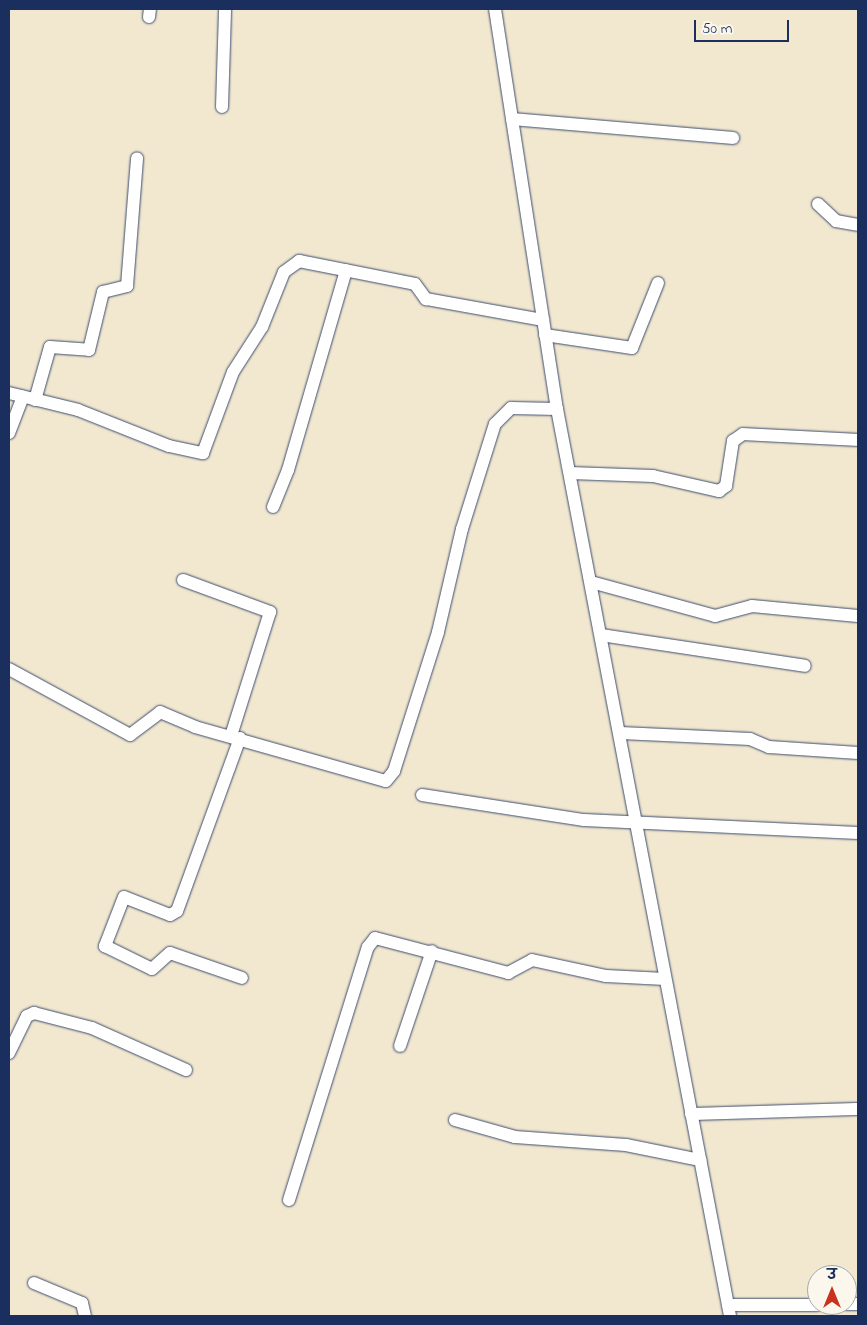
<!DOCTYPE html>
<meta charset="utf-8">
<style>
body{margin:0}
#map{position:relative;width:867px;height:1325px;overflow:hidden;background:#f2e8cf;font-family:"Indie Flower","Playpen Sans Deva",sans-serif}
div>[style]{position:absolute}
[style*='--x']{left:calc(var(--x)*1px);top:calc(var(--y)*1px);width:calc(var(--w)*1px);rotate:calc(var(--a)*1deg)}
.roads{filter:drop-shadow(0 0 1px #3b4b6f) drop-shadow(0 0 1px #3b4b6f)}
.street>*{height:12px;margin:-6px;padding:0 6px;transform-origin:6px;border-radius:6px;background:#fff}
span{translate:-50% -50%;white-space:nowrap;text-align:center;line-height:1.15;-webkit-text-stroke:4px #fbf7ec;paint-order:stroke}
.frame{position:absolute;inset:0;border:10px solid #1b2f5e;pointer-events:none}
.north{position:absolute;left:807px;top:1265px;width:50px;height:50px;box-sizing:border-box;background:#fbf7ec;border:1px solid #a1a7b3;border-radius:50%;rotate:0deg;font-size:14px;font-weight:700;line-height:20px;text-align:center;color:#1b2f5e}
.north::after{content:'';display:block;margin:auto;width:18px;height:22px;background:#c8321e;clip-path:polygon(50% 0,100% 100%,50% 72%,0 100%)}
.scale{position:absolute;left:694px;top:20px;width:95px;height:22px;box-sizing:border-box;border:2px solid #1b2f5e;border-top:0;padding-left:6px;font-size:15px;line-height:18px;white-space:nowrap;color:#1b2f5e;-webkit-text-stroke:4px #fbf7ec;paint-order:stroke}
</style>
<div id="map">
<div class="roads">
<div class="street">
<div style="--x:495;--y:9;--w:405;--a:81.2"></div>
<div style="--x:557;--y:409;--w:923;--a:79.2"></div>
<div style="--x:149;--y:17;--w:8;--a:-83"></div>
<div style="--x:222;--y:107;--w:98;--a:-88.2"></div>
<div style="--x:512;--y:119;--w:222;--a:4.9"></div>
<div style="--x:818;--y:204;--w:25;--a:43"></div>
<div style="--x:836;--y:221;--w:22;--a:10"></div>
<div style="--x:545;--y:335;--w:88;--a:8.5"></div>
<div style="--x:632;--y:348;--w:70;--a:-68.2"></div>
<div style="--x:9;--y:393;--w:71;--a:13.8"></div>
<div style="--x:78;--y:410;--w:98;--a:21.6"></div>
<div style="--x:169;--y:446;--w:35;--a:12"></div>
<div style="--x:203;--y:453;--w:86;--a:-69.7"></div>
<div style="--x:233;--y:372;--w:54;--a:-57.2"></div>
<div style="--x:262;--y:327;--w:59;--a:-68.2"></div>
<div style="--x:284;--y:272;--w:19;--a:-36"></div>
<div style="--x:299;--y:261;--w:118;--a:11.2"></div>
<div style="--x:415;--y:284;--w:19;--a:54"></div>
<div style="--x:426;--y:299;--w:119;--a:10.2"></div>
<div style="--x:35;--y:400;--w:55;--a:-74.2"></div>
<div style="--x:50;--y:347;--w:39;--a:4"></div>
<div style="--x:89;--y:350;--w:60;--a:-76.4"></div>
<div style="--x:103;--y:292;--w:25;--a:-14"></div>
<div style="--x:127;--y:286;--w:128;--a:-85.5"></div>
<div style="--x:9;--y:433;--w:39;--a:-69"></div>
<div style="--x:570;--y:473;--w:83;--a:2.1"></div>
<div style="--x:653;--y:476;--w:68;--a:12.8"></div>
<div style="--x:719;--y:491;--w:9;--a:-36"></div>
<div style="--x:726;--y:486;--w:46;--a:-81.2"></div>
<div style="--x:733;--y:441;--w:12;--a:-35"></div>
<div style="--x:743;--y:434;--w:115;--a:3"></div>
<div style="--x:273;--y:507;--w:40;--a:-68"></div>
<div style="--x:288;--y:470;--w:208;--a:-73.8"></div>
<div style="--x:183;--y:580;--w:93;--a:20.2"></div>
<div style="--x:270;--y:612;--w:130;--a:107.5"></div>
<div style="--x:591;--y:582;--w:129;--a:15.3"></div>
<div style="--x:715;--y:616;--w:38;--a:-15"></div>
<div style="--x:752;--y:606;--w:106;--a:5.4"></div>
<div style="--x:601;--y:635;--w:206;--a:8.6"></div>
<div style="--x:9;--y:669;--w:138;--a:28.6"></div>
<div style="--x:130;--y:735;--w:38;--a:-37"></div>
<div style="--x:160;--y:712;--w:38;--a:23"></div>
<div style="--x:195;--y:727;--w:198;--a:15.8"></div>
<div style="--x:386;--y:781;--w:13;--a:-51"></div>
<div style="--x:394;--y:771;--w:146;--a:-72.4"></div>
<div style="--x:438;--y:632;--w:106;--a:-76.9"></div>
<div style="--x:462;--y:529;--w:110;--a:-72.6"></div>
<div style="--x:495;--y:424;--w:23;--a:-45"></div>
<div style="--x:511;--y:408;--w:46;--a:1.2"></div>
<div style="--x:621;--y:733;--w:129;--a:2.7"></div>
<div style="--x:750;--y:739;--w:21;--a:23"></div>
<div style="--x:769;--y:747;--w:89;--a:3.9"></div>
<div style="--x:240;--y:738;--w:184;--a:110"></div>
<div style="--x:177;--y:911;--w:8;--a:150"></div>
<div style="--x:170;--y:915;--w:49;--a:-158.6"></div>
<div style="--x:124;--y:897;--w:53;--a:111.2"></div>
<div style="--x:105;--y:946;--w:52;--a:26.1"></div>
<div style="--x:152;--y:969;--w:24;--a:-42"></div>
<div style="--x:170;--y:953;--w:76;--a:19.1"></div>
<div style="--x:422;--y:795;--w:164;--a:8.8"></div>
<div style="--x:584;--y:820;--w:274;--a:2.7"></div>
<div style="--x:400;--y:1046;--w:100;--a:-71.4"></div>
<div style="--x:9;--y:1053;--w:41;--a:-64.1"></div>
<div style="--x:27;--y:1016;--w:8;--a:-23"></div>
<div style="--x:34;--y:1013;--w:60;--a:14.5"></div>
<div style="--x:92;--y:1028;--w:103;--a:24.1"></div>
<div style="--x:691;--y:1114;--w:167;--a:-1.7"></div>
<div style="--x:455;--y:1120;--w:62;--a:15.8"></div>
<div style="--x:515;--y:1137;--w:111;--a:4.1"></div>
<div style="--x:626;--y:1145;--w:76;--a:11.5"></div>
<div style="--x:289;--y:1200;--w:265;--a:-72.7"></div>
<div style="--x:368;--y:947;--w:11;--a:-52"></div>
<div style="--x:375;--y:938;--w:138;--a:14.7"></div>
<div style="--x:508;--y:973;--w:27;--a:-28"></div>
<div style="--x:532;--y:960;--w:76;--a:12.2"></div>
<div style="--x:606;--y:976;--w:59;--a:2.9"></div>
<div style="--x:34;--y:1283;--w:52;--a:22.6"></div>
<div style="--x:82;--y:1303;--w:13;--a:77"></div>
<div style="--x:847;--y:1304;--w:11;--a:0"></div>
<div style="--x:728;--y:1305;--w:89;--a:0"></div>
</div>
</div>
<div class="frame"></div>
<div class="north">उ</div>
<div class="scale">50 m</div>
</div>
